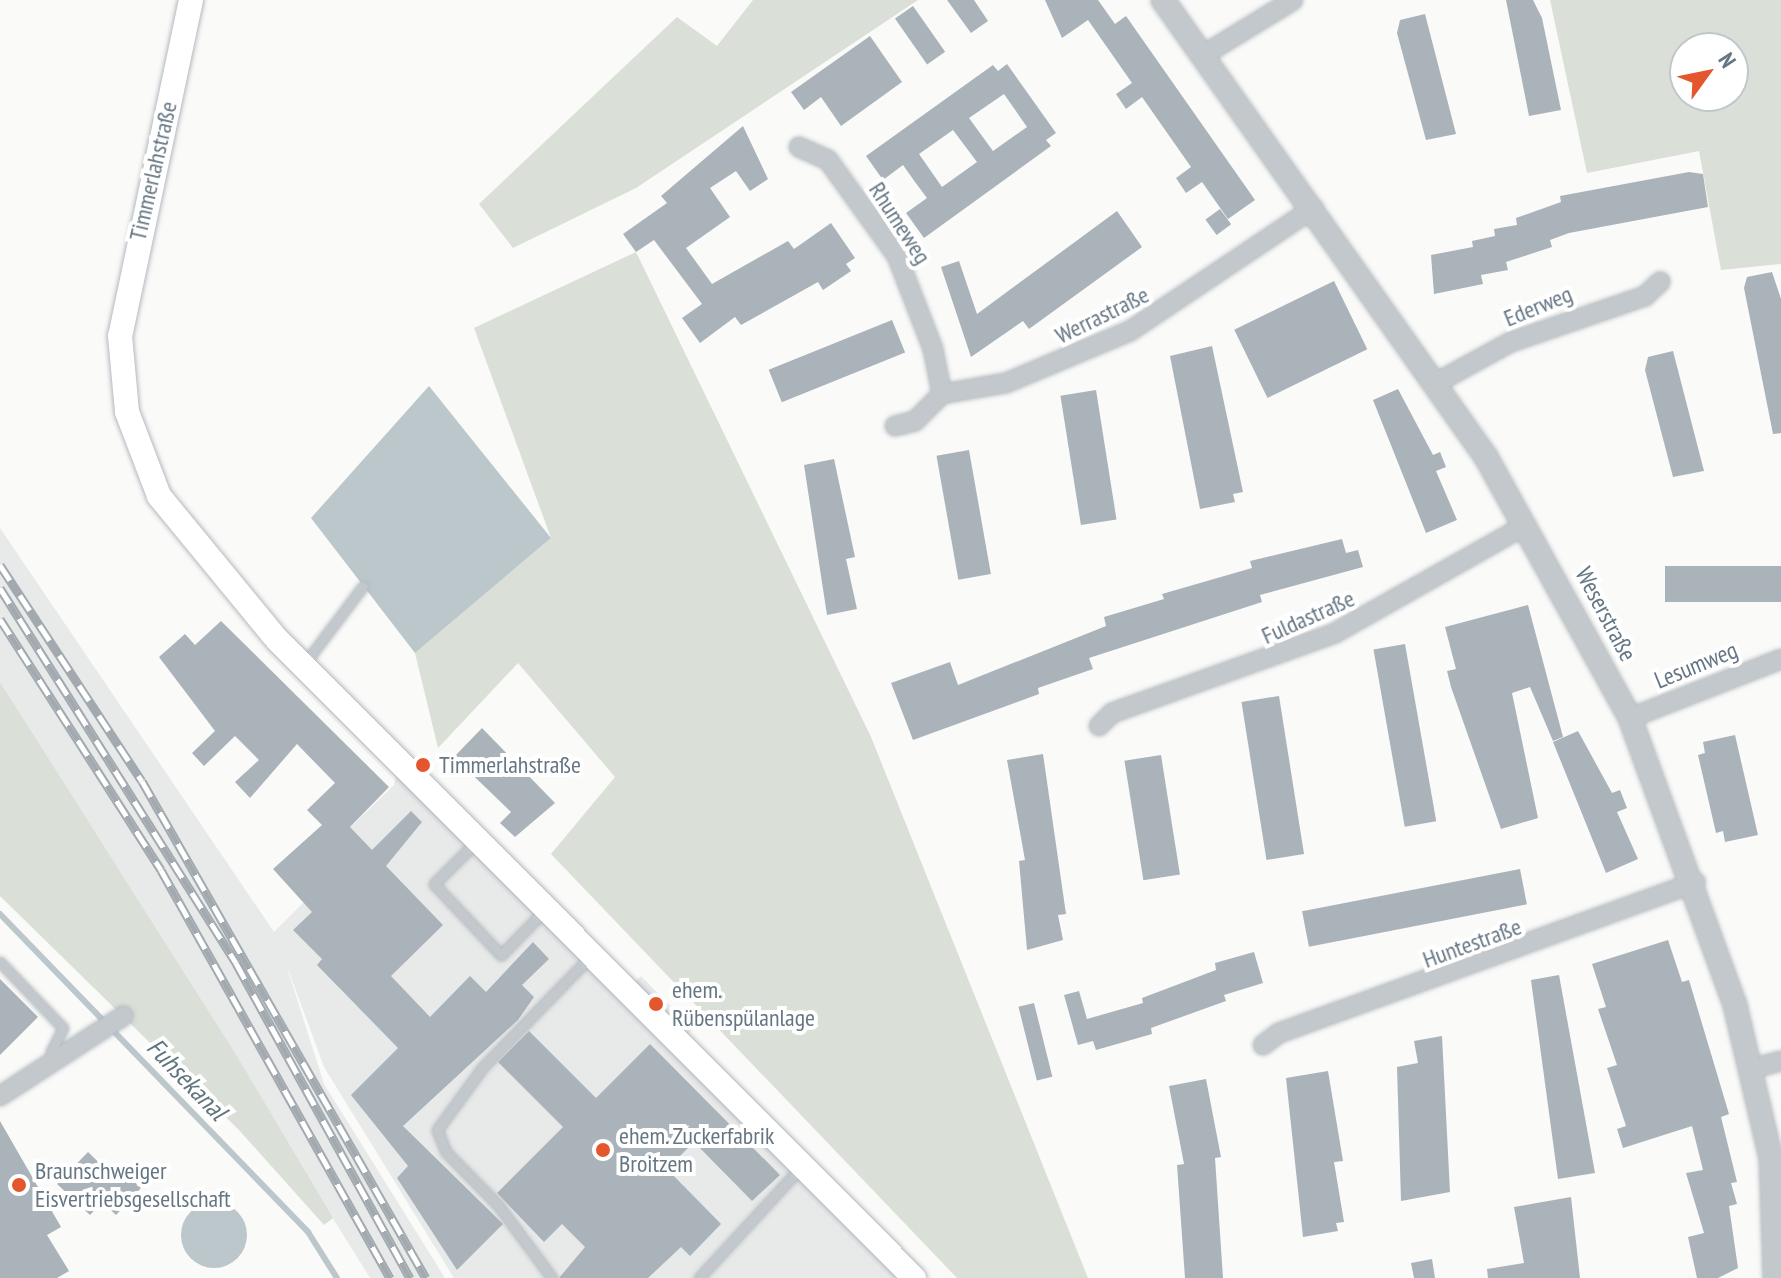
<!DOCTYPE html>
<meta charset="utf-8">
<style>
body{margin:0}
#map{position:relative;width:1781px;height:1278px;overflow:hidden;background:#fafaf8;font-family:"PT Sans Narrow",sans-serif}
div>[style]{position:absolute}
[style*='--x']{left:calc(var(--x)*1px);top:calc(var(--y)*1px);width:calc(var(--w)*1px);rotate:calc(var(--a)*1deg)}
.built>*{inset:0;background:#e8e9e9}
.green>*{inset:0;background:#dadfd7}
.water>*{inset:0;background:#bbc7cb}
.round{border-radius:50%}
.stream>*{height:6px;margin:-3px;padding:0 3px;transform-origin:3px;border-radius:3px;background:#bbc7cb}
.building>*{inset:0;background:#aab3b9;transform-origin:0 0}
.roads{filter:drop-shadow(0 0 2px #b3babf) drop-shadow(0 0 2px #b3babf)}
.service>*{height:9px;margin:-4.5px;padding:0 4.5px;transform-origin:4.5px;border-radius:4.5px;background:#c3c8cc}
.minor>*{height:18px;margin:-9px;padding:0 9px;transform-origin:9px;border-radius:9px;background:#c3c8cc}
.tertiary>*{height:22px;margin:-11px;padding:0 11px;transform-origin:11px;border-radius:11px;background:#c3c8cc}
.secondary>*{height:24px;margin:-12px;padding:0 12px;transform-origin:12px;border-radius:12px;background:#fff}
.rail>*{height:9px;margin-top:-4.5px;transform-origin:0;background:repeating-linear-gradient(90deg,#fff 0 18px,#a2aab0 0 36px);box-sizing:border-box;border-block:2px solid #a2aab0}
.dots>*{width:22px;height:22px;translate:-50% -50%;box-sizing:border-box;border:4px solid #fff;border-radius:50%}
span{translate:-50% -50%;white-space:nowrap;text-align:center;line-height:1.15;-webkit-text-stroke:8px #fff;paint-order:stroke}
.street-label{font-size:24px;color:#657683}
.poi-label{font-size:24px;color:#657683}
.left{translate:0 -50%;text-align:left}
.water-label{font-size:26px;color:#60757c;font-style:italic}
.north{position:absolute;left:1669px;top:32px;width:80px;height:80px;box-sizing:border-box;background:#fff;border:2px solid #c1c8cd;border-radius:50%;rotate:57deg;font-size:22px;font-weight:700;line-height:32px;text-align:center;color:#657683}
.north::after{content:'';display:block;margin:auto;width:28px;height:36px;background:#e4572e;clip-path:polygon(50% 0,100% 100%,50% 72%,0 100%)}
</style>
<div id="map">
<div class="built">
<div style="clip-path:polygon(0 528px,274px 932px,344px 862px,331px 846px,394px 785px,399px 761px,627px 989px,641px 976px,693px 1029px,680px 1042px,914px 1278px,454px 1278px,324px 1067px,285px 961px,324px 1084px,445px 1278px,370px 1278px,0 682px)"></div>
</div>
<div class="green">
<div style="clip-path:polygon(753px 0,918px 0,636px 188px,513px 248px,479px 204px,677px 17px,717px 46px)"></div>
<div style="clip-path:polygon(evenodd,1550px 0,1781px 0,1781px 264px,1721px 270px,1699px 151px,1587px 173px,1550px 0,1685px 48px,1733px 48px,1733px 96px,1685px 96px,1685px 48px)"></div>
<div style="clip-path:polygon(636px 252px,871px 737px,1088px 1278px,957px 1278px,551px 854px,615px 777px,518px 663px,438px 748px,415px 653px,551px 538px,474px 328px)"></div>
<div style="clip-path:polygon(0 682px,238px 1058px,333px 1218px,324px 1225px,238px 1129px,0 896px)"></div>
</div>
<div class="water">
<div style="clip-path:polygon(429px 386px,551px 538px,415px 653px,311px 518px)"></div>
<div class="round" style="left:181px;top:1202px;width:66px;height:66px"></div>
</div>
<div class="stream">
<div style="--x:0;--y:914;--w:443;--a:45.9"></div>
<div style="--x:308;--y:1232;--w:54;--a:57.8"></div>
</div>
<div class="building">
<div style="clip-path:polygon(947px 0,974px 0,988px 21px,971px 33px)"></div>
<div style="clip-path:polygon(1045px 0,1098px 0,1115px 24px,1126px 16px,1255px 200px,1228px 219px,1202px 182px,1186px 193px,1176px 178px,1191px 167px,1142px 97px,1126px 109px,1116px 94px,1132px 83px,1088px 20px,1062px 38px)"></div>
<div style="clip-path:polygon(1506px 0,1533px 0,1542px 18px,1561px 110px,1529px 116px)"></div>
<div style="left:913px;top:6px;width:56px;height:22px;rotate:55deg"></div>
<div style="clip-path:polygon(1425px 14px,1456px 134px,1426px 140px,1397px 33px,1400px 20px)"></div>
<div style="clip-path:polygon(870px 36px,902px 82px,841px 126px,821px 97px,804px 110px,791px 92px)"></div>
<div style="clip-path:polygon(evenodd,1007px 64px,1056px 133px,1046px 140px,1051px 146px,924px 238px,906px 213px,927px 198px,915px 182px,903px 165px,883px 180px,866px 156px,993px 65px,998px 71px,1007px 64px,1004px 94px,1027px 127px,993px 151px,969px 118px,1004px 94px,1007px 64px,953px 130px,977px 162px,942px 187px,919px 154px,953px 130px)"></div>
<div style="clip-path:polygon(743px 126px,768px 179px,750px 191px,736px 171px,710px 188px,730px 217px,686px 248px,712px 284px,788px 241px,794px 249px,831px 223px,855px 258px,846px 264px,851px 271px,823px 290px,818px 282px,741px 325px,735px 317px,700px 343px,682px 318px,702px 304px,654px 240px,636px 252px,623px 234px,667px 203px,661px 196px)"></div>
<div style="clip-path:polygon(1689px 172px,1703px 174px,1708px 207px,1569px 233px,1550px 240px,1552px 247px,1506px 262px,1508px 270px,1481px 275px,1483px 284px,1434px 294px,1431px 255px,1473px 247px,1472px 241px,1495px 236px,1494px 229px,1517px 225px,1516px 218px,1561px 202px,1560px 196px)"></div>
<div style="left:1220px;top:209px;width:19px;height:18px;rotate:54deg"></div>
<div style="clip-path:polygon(1117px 211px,1142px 247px,1029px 329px,1023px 321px,971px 357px,941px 267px,959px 261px,977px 314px)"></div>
<div style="clip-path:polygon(1772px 272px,1781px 299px,1781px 433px,1773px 434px,1744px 288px,1747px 277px)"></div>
<div style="left:1334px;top:281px;width:76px;height:111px;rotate:64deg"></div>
<div style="left:892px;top:320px;width:35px;height:133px;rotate:68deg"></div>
<div style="clip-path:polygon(1212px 346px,1243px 492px,1233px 494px,1235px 502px,1200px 509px,1170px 356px)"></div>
<div style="clip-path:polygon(1673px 351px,1704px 471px,1673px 477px,1645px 370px,1648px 357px)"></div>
<div style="clip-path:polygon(1398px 389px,1433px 455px,1440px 452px,1446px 467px,1436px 471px,1457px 520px,1426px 533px,1373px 400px)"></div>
<div style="left:1096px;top:390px;width:131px;height:36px;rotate:81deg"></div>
<div style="left:969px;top:450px;width:126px;height:33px;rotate:80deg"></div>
<div style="clip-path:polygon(834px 459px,855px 557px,846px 559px,857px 609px,827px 615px,804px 465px)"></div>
<div style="clip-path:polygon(1342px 539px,1346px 553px,1358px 550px,1363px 567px,1260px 595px,1262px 602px,1089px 658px,1093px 669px,1038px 688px,1039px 694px,913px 740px,891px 683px,950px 662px,958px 685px,1106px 626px,1104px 617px,1164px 599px,1162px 594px,1252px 568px,1250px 561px)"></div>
<div style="left:1781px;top:566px;width:36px;height:116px;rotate:90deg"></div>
<div style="clip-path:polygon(1528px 605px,1563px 737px,1553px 741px,1530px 687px,1512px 693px,1538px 818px,1501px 829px,1451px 687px,1447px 671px,1456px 669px,1445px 627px)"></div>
<div style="clip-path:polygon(221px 621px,389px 787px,350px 827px,372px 850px,411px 811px,422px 822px,386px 866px,443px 925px,391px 976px,430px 1017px,470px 976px,486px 992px,533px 942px,549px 959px,522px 985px,534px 997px,518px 1020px,403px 1126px,503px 1224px,457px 1270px,397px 1178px,408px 1166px,351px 1095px,398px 1048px,317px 965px,322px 959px,293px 930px,312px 912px,273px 869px,322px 825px,307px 810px,335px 783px,297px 744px,250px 798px,235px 782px,259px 760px,235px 736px,204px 766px,192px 753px,215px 731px,159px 657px,185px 634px,195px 645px)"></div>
<div style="left:1405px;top:644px;width:180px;height:32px;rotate:80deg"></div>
<div style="left:1279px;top:696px;width:160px;height:38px;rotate:81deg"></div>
<div style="clip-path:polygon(482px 728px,555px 803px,515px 837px,500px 823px,511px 812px,454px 757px)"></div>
<div style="clip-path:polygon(1578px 731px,1612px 793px,1620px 790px,1627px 808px,1617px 812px,1638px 859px,1606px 873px,1553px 742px)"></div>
<div style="clip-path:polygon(1735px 735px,1758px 835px,1725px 842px,1723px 831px,1716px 833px,1698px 755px,1705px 753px,1703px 742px)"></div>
<div style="clip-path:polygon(1043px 754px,1066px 914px,1058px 915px,1063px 940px,1027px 950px,1019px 861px,1025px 860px,1007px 760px)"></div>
<div style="left:1161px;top:755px;width:121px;height:37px;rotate:81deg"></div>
<div style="left:1520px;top:869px;width:36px;height:222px;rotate:79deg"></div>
<div style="clip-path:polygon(1668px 940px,1682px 982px,1689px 980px,1729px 1114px,1721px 1117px,1737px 1182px,1731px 1183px,1737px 1204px,1729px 1206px,1738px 1268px,1718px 1278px,1697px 1278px,1688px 1237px,1704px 1233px,1686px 1173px,1703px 1170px,1692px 1126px,1623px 1148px,1617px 1129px,1626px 1126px,1607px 1068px,1617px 1065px,1598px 1009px,1606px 1007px,1592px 964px)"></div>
<div style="clip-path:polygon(1254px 952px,1263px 983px,1224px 995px,1226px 1001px,1151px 1028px,1152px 1034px,1096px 1050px,1093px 1041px,1078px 1045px,1064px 995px,1079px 991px,1087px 1019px,1143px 1003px,1142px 998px,1216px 970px,1215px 963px)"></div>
<div style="clip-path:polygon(1559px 975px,1595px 1173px,1558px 1179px,1531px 980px)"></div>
<div style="clip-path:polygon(0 979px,38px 1017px,0 1055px)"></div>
<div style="left:1034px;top:1003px;width:76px;height:16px;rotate:76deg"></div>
<div style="clip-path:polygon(529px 1031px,596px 1098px,650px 1044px,780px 1175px,752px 1201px,694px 1142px,667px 1169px,721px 1224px,690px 1256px,681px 1247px,648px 1278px,559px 1278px,585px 1247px,562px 1224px,544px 1242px,497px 1193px,563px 1127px,498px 1062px)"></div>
<div style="clip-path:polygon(1442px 1036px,1450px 1192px,1401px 1201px,1397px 1067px,1418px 1063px,1414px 1041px)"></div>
<div style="clip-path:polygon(1328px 1071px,1343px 1161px,1334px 1162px,1344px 1222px,1336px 1223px,1338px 1231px,1303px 1237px,1286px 1078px)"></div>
<div style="clip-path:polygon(1206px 1079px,1221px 1157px,1215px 1158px,1223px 1278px,1185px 1278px,1177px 1165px,1184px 1164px,1169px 1086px)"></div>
<div style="clip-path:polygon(0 1121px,61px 1227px,47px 1235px,69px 1271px,57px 1278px,0 1278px)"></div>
<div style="clip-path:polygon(88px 1152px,117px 1180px,124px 1172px,141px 1188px,116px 1215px,102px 1202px,90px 1215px,57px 1184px)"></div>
<div style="clip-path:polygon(1571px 1197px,1580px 1278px,1488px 1278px,1487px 1269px,1524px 1263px,1514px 1207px)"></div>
<div style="clip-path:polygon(1432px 1259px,1435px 1278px,1414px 1278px,1411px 1263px)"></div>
</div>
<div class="roads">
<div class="service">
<div style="--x:305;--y:663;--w:96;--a:-53"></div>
<div style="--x:475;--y:843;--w:58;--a:135"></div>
<div style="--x:434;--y:884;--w:98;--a:46.7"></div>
<div style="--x:501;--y:955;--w:62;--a:-45.7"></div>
<div style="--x:0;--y:962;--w:91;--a:46.3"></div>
<div style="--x:63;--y:1028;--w:27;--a:117"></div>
<div style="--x:51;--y:1052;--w:12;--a:66"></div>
<div style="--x:552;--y:1278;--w:91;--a:-126.5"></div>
<div style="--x:498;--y:1205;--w:74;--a:-134.5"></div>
<div style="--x:446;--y:1152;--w:24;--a:-112"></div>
<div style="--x:437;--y:1130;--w:78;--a:-53.9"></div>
<div style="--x:483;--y:1067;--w:156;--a:-45.8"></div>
<div style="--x:699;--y:1278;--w:149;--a:-47.4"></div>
</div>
<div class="minor">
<div style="--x:1205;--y:54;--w:103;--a:-31.5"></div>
<div style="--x:799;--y:147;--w:32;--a:24"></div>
<div style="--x:828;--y:160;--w:118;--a:54.3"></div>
<div style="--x:897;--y:256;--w:100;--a:68.8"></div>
<div style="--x:933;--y:349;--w:46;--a:78.7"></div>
<div style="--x:1436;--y:383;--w:85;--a:-28.7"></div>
<div style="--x:1511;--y:342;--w:142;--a:-18.9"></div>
<div style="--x:1645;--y:296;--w:21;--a:-43"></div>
<div style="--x:895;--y:426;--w:21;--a:-14"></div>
<div style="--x:915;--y:421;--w:38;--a:-45"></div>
<div style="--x:942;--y:394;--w:65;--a:-9.8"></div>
<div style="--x:1006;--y:383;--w:134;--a:-22.8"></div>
<div style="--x:1130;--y:331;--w:221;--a:-33.8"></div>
<div style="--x:1630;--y:718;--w:162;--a:-21.3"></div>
<div style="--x:1099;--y:726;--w:18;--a:-45"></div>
<div style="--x:1112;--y:713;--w:237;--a:-19.7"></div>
<div style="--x:1335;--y:633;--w:219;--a:-29.5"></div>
<div style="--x:1263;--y:1045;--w:20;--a:-37"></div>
<div style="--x:1279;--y:1033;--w:443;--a:-19.9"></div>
<div style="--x:1751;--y:1069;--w:31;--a:-15"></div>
<div style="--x:0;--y:1096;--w:147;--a:-33"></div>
</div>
<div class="tertiary">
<div style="--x:1163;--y:0;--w:560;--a:54.75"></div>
<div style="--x:1486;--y:457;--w:298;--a:61.1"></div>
<div style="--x:1630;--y:718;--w:306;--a:69.9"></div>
<div style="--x:1735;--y:1005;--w:158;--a:76.8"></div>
<div style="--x:1771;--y:1159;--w:119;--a:88.1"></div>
</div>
<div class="secondary">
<div style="--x:191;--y:0;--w:343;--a:101.9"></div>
<div style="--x:120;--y:336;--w:76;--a:84.7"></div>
<div style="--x:127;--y:412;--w:90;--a:69.1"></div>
<div style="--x:159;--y:496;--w:180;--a:50.6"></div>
<div style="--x:273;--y:635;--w:908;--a:45.09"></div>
</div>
</div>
<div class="rail">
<div style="--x:0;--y:565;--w:258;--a:56.7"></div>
<div style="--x:142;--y:781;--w:572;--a:60.26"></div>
<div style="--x:0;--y:588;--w:443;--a:57.8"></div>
<div style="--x:236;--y:963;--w:360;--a:61.1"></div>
<div style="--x:0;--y:619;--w:298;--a:57.3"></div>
<div style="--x:161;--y:870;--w:468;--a:60.7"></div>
</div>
<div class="dots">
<div style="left:423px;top:765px;background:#e4572e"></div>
<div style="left:656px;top:1004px;background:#e4572e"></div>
<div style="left:603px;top:1150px;background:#e4572e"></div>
<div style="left:19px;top:1185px;background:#e4572e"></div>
</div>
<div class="street-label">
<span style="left:153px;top:171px;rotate:-77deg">Timmerlahstraße</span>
<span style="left:900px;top:223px;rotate:57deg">Rhumeweg</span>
<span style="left:1538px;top:306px;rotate:-22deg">Ederweg</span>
<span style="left:1102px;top:315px;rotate:-26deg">Werrastraße</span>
<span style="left:1606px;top:614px;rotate:62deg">Weserstraße</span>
<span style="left:1308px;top:617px;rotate:-24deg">Fuldastraße</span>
<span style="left:1696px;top:665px;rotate:-22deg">Lesumweg</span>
<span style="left:1472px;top:943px;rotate:-20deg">Huntestraße</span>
</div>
<div class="poi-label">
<span class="left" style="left:439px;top:765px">Timmerlahstraße</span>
<span class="left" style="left:672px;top:1004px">ehem.<br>Rübenspülanlage</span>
<span class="left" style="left:619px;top:1150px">ehem. Zuckerfabrik<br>Broitzem</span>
<span class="left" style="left:35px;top:1185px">Braunschweiger<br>Eisvertriebsgesellschaft</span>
</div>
<div class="water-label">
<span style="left:187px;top:1079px;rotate:46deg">Fuhsekanal</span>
</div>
<div class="north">N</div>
</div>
